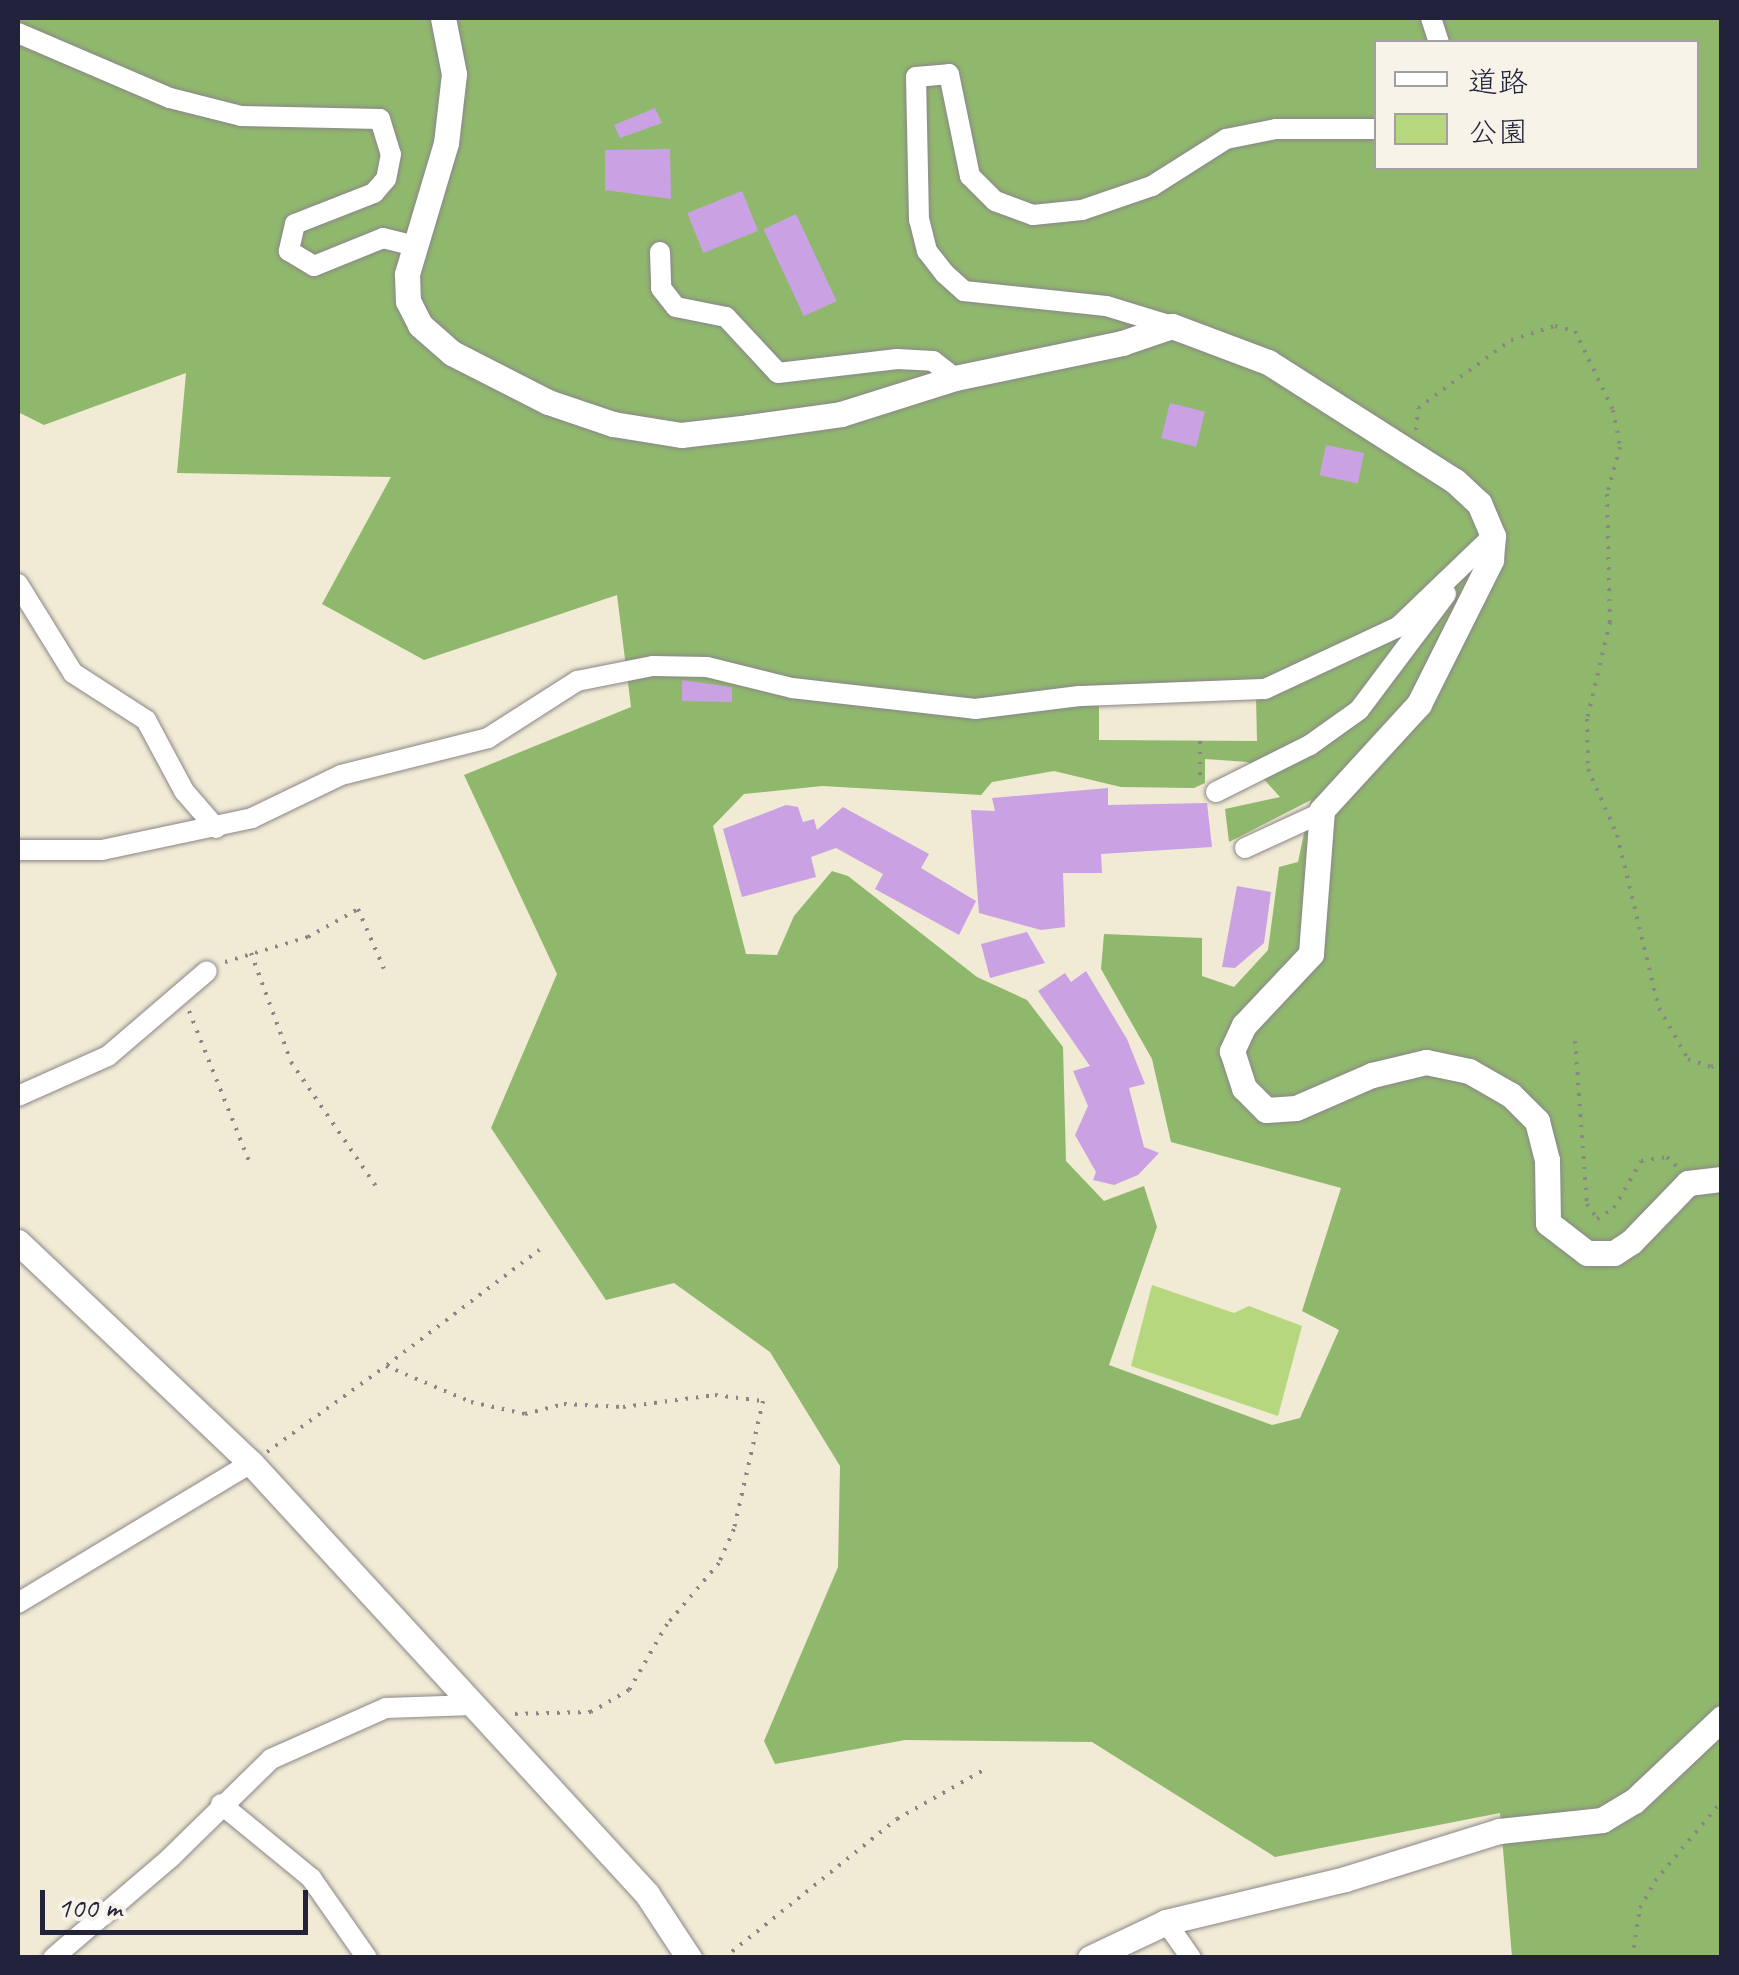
<!DOCTYPE html>
<meta charset="utf-8">
<style>
body{margin:0}
#map{position:relative;width:1739px;height:1975px;overflow:hidden;background:#f1ead4;font-family:Caveat,"Klee One",sans-serif}
div>[style]{position:absolute}
[style*='--x']{left:calc(var(--x)*1px);top:calc(var(--y)*1px);width:calc(var(--w)*1px);rotate:calc(var(--a)*1deg)}
.green>*{inset:0;background:#b6d77e}
.forest>*{inset:0;background:#90b86d}
.building>*{inset:0;background:#caa2e3;transform-origin:0 0}
.path>*{height:4px;margin-top:-2px;transform-origin:0;background:repeating-linear-gradient(90deg,#8a8688 0 2.5px,transparent 0 10.5px)}
.roads{filter:drop-shadow(0 0 2px #8a8688) drop-shadow(0 0 2px #8a8688)}
.minor>*{height:20px;margin:-10px;padding:0 10px;transform-origin:10px;border-radius:10px;background:#fff}
.tertiary>*{height:25px;margin:-12.5px;padding:0 12.5px;transform-origin:12.5px;border-radius:12.5px;background:#fff}
span{translate:-50% -50%;white-space:nowrap;text-align:center;line-height:1.15;-webkit-text-stroke:8px #f7f3e8;paint-order:stroke}
.frame{position:absolute;inset:0;border:20px solid #22223b;pointer-events:none}
.legend{position:absolute;left:1374px;top:40px;width:325px;height:130px;box-sizing:border-box;background:#f7f3e8;border:2px solid #a29fa3;margin:0;padding:12px 18px;list-style:none;font-size:30px;color:#22223b}
.legend li{display:flex;align-items:center;gap:20px;height:50px}
.legend b{width:50px;border:2px solid #a29fa3}
.scale{position:absolute;left:40px;top:1890px;width:268px;height:45px;box-sizing:border-box;border:5px solid #22223b;border-top:0;padding-left:12px;font-size:30px;line-height:35px;white-space:nowrap;color:#22223b;-webkit-text-stroke:8px #f7f3e8;paint-order:stroke}
</style>
<div id="map">
<div class="green">
<div style="clip-path:polygon(1152px 1285px,1234px 1313px,1249px 1306px,1302px 1326px,1278px 1416px,1131px 1366px)"></div>
</div>
<div class="forest">
<div style="clip-path:polygon(evenodd,18px 18px,1721px 18px,1721px 1957px,1512px 1957px,1500px 1813px,1275px 1857px,1092px 1742px,905px 1740px,775px 1764px,764px 1741px,838px 1567px,840px 1466px,770px 1352px,674px 1283px,606px 1300px,491px 1128px,557px 974px,464px 775px,631px 707px,617px 595px,424px 660px,322px 604px,391px 477px,177px 473px,186px 373px,44px 425px,18px 412px,18px 18px,1376px 42px,1696px 42px,1696px 168px,1376px 168px,1376px 42px,18px 18px,1256px 696px,1257px 741px,1099px 740px,1099px 700px,1256px 696px,18px 18px,1205px 759px,1248px 762px,1280px 797px,1225px 809px,1229px 842px,1311px 800px,1298px 862px,1279px 867px,1268px 950px,1234px 987px,1202px 976px,1202px 938px,1104px 934px,1101px 969px,1152px 1059px,1171px 1142px,1341px 1188px,1302px 1311px,1339px 1330px,1300px 1418px,1272px 1425px,1109px 1365px,1157px 1227px,1144px 1186px,1104px 1201px,1066px 1161px,1063px 1047px,1027px 1000px,977px 977px,848px 876px,832px 871px,794px 916px,777px 955px,746px 954px,713px 826px,744px 794px,822px 786px,981px 795px,992px 782px,1054px 771px,1121px 787px,1194px 788px,1205px 783px,1205px 759px)"></div>
</div>
<div class="building">
<div style="clip-path:polygon(655px 108px,662px 123px,620px 138px,614px 125px)"></div>
<div style="clip-path:polygon(670px 149px,671px 199px,605px 190px,605px 150px)"></div>
<div style="left:742px;top:191px;width:43px;height:59px;rotate:68deg"></div>
<div style="left:796px;top:214px;width:96px;height:36px;rotate:65deg"></div>
<div style="left:1170px;top:403px;width:36px;height:36px;rotate:14deg"></div>
<div style="left:1326px;top:445px;width:39px;height:31px;rotate:12deg"></div>
<div style="clip-path:polygon(682px 680px,732px 687px,732px 702px,682px 701px)"></div>
<div style="clip-path:polygon(1108px 788px,1108px 805px,1207px 803px,1212px 847px,1101px 854px,1102px 873px,1063px 873px,1065px 927px,1041px 930px,979px 913px,971px 810px,995px 811px,992px 798px)"></div>
<div style="clip-path:polygon(786px 805px,798px 807px,803px 822px,814px 819px,817px 830px,843px 807px,929px 854px,921px 868px,976px 901px,959px 935px,875px 889px,883px 874px,836px 848px,811px 857px,816px 877px,742px 897px,723px 829px)"></div>
<div style="clip-path:polygon(1237px 886px,1271px 892px,1264px 943px,1235px 968px,1222px 967px)"></div>
<div style="clip-path:polygon(1027px 932px,1045px 963px,990px 978px,981px 944px)"></div>
<div style="clip-path:polygon(1086px 971px,1127px 1039px,1145px 1084px,1129px 1088px,1144px 1147px,1159px 1153px,1138px 1175px,1114px 1185px,1093px 1180px,1096px 1172px,1075px 1135px,1088px 1106px,1073px 1071px,1090px 1066px,1038px 991px,1065px 973px,1071px 982px)"></div>
</div>
<div class="path">
<div style="--x:1416;--y:430;--w:22;--a:-85"></div>
<div style="--x:1418;--y:408;--w:115;--a:-36.2"></div>
<div style="--x:1511;--y:340;--w:46;--a:-17.7"></div>
<div style="--x:1555;--y:326;--w:21;--a:14"></div>
<div style="--x:1575;--y:331;--w:88;--a:64.3"></div>
<div style="--x:1613;--y:410;--w:38;--a:79"></div>
<div style="--x:1620;--y:447;--w:49;--a:105.5"></div>
<div style="--x:1607;--y:494;--w:128;--a:88.7"></div>
<div style="--x:1610;--y:622;--w:100;--a:103.3"></div>
<div style="--x:1587;--y:719;--w:50;--a:88.9"></div>
<div style="--x:1588;--y:769;--w:72;--a:66.3"></div>
<div style="--x:1617;--y:835;--w:178;--a:76.4"></div>
<div style="--x:1659;--y:1008;--w:59;--a:60.4"></div>
<div style="--x:1688;--y:1059;--w:24;--a:19"></div>
<div style="--x:1711;--y:1067;--w:12;--a:-20"></div>
<div style="--x:1200;--y:741;--w:41;--a:90"></div>
<div style="--x:251;--y:953;--w:116;--a:69.8"></div>
<div style="--x:291;--y:1062;--w:154;--a:55.6"></div>
<div style="--x:225;--y:962;--w:87;--a:-16.8"></div>
<div style="--x:308;--y:937;--w:57;--a:-29.2"></div>
<div style="--x:358;--y:909;--w:65;--a:66.6"></div>
<div style="--x:189;--y:1011;--w:162;--a:68.2"></div>
<div style="--x:1575;--y:1041;--w:163;--a:85.8"></div>
<div style="--x:1587;--y:1204;--w:18;--a:56"></div>
<div style="--x:1597;--y:1219;--w:20;--a:-33"></div>
<div style="--x:1614;--y:1208;--w:54;--a:-60.1"></div>
<div style="--x:1641;--y:1161;--w:26;--a:-9"></div>
<div style="--x:1667;--y:1157;--w:13;--a:45"></div>
<div style="--x:387;--y:1365;--w:191;--a:-37.1"></div>
<div style="--x:267;--y:1452;--w:147;--a:-35.9"></div>
<div style="--x:386;--y:1366;--w:92;--a:23"></div>
<div style="--x:471;--y:1402;--w:55;--a:12.5"></div>
<div style="--x:525;--y:1414;--w:40;--a:-14.4"></div>
<div style="--x:564;--y:1404;--w:59;--a:2.9"></div>
<div style="--x:623;--y:1407;--w:93;--a:-7.4"></div>
<div style="--x:715;--y:1395;--w:48;--a:7.1"></div>
<div style="--x:763;--y:1401;--w:131;--a:102.8"></div>
<div style="--x:734;--y:1529;--w:37;--a:114"></div>
<div style="--x:719;--y:1563;--w:80;--a:130.4"></div>
<div style="--x:667;--y:1624;--w:76;--a:119.9"></div>
<div style="--x:629;--y:1690;--w:44;--a:149.9"></div>
<div style="--x:591;--y:1712;--w:82;--a:178.6"></div>
<div style="--x:724;--y:1958;--w:222;--a:-38.8"></div>
<div style="--x:897;--y:1819;--w:98;--a:-29.5"></div>
<div style="--x:1632;--y:1958;--w:51;--a:-80.9"></div>
<div style="--x:1640;--y:1908;--w:31;--a:-61"></div>
<div style="--x:1655;--y:1881;--w:104;--a:-50.1"></div>
</div>
<div class="roads">
<div class="minor">
<div style="--x:1431;--y:18;--w:25;--a:72"></div>
<div style="--x:18;--y:33;--w:165;--a:23.2"></div>
<div style="--x:170;--y:98;--w:73;--a:14.2"></div>
<div style="--x:241;--y:116;--w:139;--a:1.2"></div>
<div style="--x:380;--y:119;--w:37;--a:73"></div>
<div style="--x:391;--y:154;--w:25;--a:101"></div>
<div style="--x:386;--y:179;--w:18;--a:131"></div>
<div style="--x:374;--y:193;--w:85;--a:158.6"></div>
<div style="--x:295;--y:224;--w:28;--a:103"></div>
<div style="--x:289;--y:251;--w:29;--a:31"></div>
<div style="--x:314;--y:266;--w:74;--a:-22.1"></div>
<div style="--x:383;--y:238;--w:33;--a:14"></div>
<div style="--x:660;--y:252;--w:36;--a:88"></div>
<div style="--x:661;--y:288;--w:24;--a:52"></div>
<div style="--x:676;--y:307;--w:51;--a:11.3"></div>
<div style="--x:726;--y:317;--w:76;--a:47.1"></div>
<div style="--x:778;--y:373;--w:120;--a:-6.7"></div>
<div style="--x:897;--y:359;--w:36;--a:3"></div>
<div style="--x:933;--y:361;--w:28;--a:38"></div>
<div style="--x:1172;--y:326;--w:69;--a:-163.1"></div>
<div style="--x:1106;--y:306;--w:143;--a:-174"></div>
<div style="--x:964;--y:291;--w:25;--a:-138"></div>
<div style="--x:945;--y:274;--w:29;--a:-128"></div>
<div style="--x:927;--y:251;--w:32;--a:-104"></div>
<div style="--x:919;--y:220;--w:143;--a:-91.2"></div>
<div style="--x:916;--y:77;--w:33;--a:-5"></div>
<div style="--x:949;--y:74;--w:104;--a:78.4"></div>
<div style="--x:970;--y:176;--w:35;--a:45"></div>
<div style="--x:995;--y:201;--w:40;--a:20.2"></div>
<div style="--x:1033;--y:215;--w:49;--a:-5.8"></div>
<div style="--x:1082;--y:210;--w:74;--a:-18.9"></div>
<div style="--x:1152;--y:186;--w:88;--a:-32.4"></div>
<div style="--x:1226;--y:139;--w:51;--a:-11.3"></div>
<div style="--x:1276;--y:129;--w:100;--a:0"></div>
<div style="--x:18;--y:584;--w:105;--a:58.3"></div>
<div style="--x:73;--y:673;--w:87;--a:32.8"></div>
<div style="--x:146;--y:720;--w:81;--a:61.8"></div>
<div style="--x:184;--y:791;--w:49;--a:49.1"></div>
<div style="--x:1216;--y:792;--w:105;--a:-26.6"></div>
<div style="--x:1310;--y:745;--w:60;--a:-35.5"></div>
<div style="--x:1359;--y:710;--w:145;--a:-53.1"></div>
<div style="--x:1245;--y:848;--w:84;--a:-24.7"></div>
<div style="--x:18;--y:850;--w:84;--a:0"></div>
<div style="--x:102;--y:850;--w:153;--a:-12"></div>
<div style="--x:252;--y:818;--w:99;--a:-25.8"></div>
<div style="--x:341;--y:775;--w:152;--a:-14.1"></div>
<div style="--x:488;--y:738;--w:106;--a:-32.6"></div>
<div style="--x:577;--y:681;--w:77;--a:-11.2"></div>
<div style="--x:653;--y:666;--w:54;--a:1.1"></div>
<div style="--x:707;--y:667;--w:88;--a:13.9"></div>
<div style="--x:792;--y:688;--w:184;--a:6.5"></div>
<div style="--x:975;--y:709;--w:105;--a:-7.1"></div>
<div style="--x:1079;--y:696;--w:186;--a:-2.2"></div>
<div style="--x:1265;--y:689;--w:147;--a:-25"></div>
<div style="--x:1398;--y:627;--w:132;--a:-43.8"></div>
<div style="--x:18;--y:1096;--w:98;--a:-24"></div>
<div style="--x:108;--y:1056;--w:130;--a:-40.6"></div>
<div style="--x:18;--y:1603;--w:272;--a:-31"></div>
<div style="--x:221;--y:1804;--w:117;--a:39.4"></div>
<div style="--x:311;--y:1878;--w:98;--a:55"></div>
<div style="--x:1166;--y:1922;--w:44;--a:55.2"></div>
<div style="--x:53;--y:1958;--w:154;--a:-40.5"></div>
<div style="--x:170;--y:1858;--w:141;--a:-44.4"></div>
<div style="--x:271;--y:1759;--w:126;--a:-23.9"></div>
<div style="--x:386;--y:1708;--w:87;--a:-2"></div>
</div>
<div class="tertiary">
<div style="--x:443;--y:18;--w:57;--a:78.9"></div>
<div style="--x:454;--y:74;--w:69;--a:96.6"></div>
<div style="--x:446;--y:143;--w:137;--a:106.6"></div>
<div style="--x:407;--y:274;--w:27;--a:88"></div>
<div style="--x:408;--y:301;--w:27;--a:63"></div>
<div style="--x:420;--y:325;--w:43;--a:41.2"></div>
<div style="--x:452;--y:353;--w:108;--a:27"></div>
<div style="--x:548;--y:402;--w:69;--a:18.7"></div>
<div style="--x:613;--y:424;--w:69;--a:9.2"></div>
<div style="--x:681;--y:435;--w:68;--a:-6.7"></div>
<div style="--x:749;--y:427;--w:93;--a:-8"></div>
<div style="--x:841;--y:414;--w:120;--a:-17.5"></div>
<div style="--x:955;--y:378;--w:171;--a:-11.8"></div>
<div style="--x:1122;--y:343;--w:53;--a:-18.8"></div>
<div style="--x:1172;--y:326;--w:103;--a:20.6"></div>
<div style="--x:1268;--y:362;--w:222;--a:32.5"></div>
<div style="--x:1455;--y:481;--w:33;--a:43"></div>
<div style="--x:1479;--y:503;--w:36;--a:67"></div>
<div style="--x:1493;--y:536;--w:24;--a:95"></div>
<div style="--x:1491;--y:560;--w:161;--a:116.6"></div>
<div style="--x:1419;--y:704;--w:144;--a:132.5"></div>
<div style="--x:1322;--y:810;--w:144;--a:94.4"></div>
<div style="--x:1311;--y:954;--w:98;--a:133.3"></div>
<div style="--x:1244;--y:1025;--w:29;--a:115"></div>
<div style="--x:1232;--y:1051;--w:39;--a:72"></div>
<div style="--x:1244;--y:1088;--w:31;--a:45"></div>
<div style="--x:1266;--y:1110;--w:30;--a:-4"></div>
<div style="--x:1296;--y:1108;--w:83;--a:-23.5"></div>
<div style="--x:1372;--y:1075;--w:56;--a:-13.5"></div>
<div style="--x:1426;--y:1062;--w:44;--a:11.8"></div>
<div style="--x:1469;--y:1071;--w:48;--a:29.7"></div>
<div style="--x:1511;--y:1095;--w:37;--a:45"></div>
<div style="--x:1537;--y:1121;--w:40;--a:75.6"></div>
<div style="--x:1547;--y:1160;--w:63;--a:89.1"></div>
<div style="--x:1548;--y:1223;--w:49;--a:37.6"></div>
<div style="--x:1587;--y:1253;--w:27;--a:0"></div>
<div style="--x:1614;--y:1253;--w:20;--a:-33"></div>
<div style="--x:1631;--y:1242;--w:82;--a:-46"></div>
<div style="--x:1688;--y:1183;--w:34;--a:-7"></div>
<div style="--x:18;--y:1242;--w:321;--a:43.5"></div>
<div style="--x:251;--y:1463;--w:585;--a:47.42"></div>
<div style="--x:647;--y:1894;--w:77;--a:56.7"></div>
<div style="--x:1090;--y:1958;--w:84;--a:-25.3"></div>
<div style="--x:1166;--y:1922;--w:184;--a:-13.5"></div>
<div style="--x:1345;--y:1879;--w:161;--a:-17.3"></div>
<div style="--x:1499;--y:1831;--w:104;--a:-6.1"></div>
<div style="--x:1602;--y:1820;--w:37;--a:-31"></div>
<div style="--x:1634;--y:1801;--w:121;--a:-43.3"></div>
</div>
</div>
<div class="frame"></div>
<ul class="legend">
<li><b style="height:12px;background:#fff"></b>道路</li>
<li><b style="height:28px;background:#b6d77e"></b>公園</li>
</ul>
<div class="scale">100 m</div>
</div>
